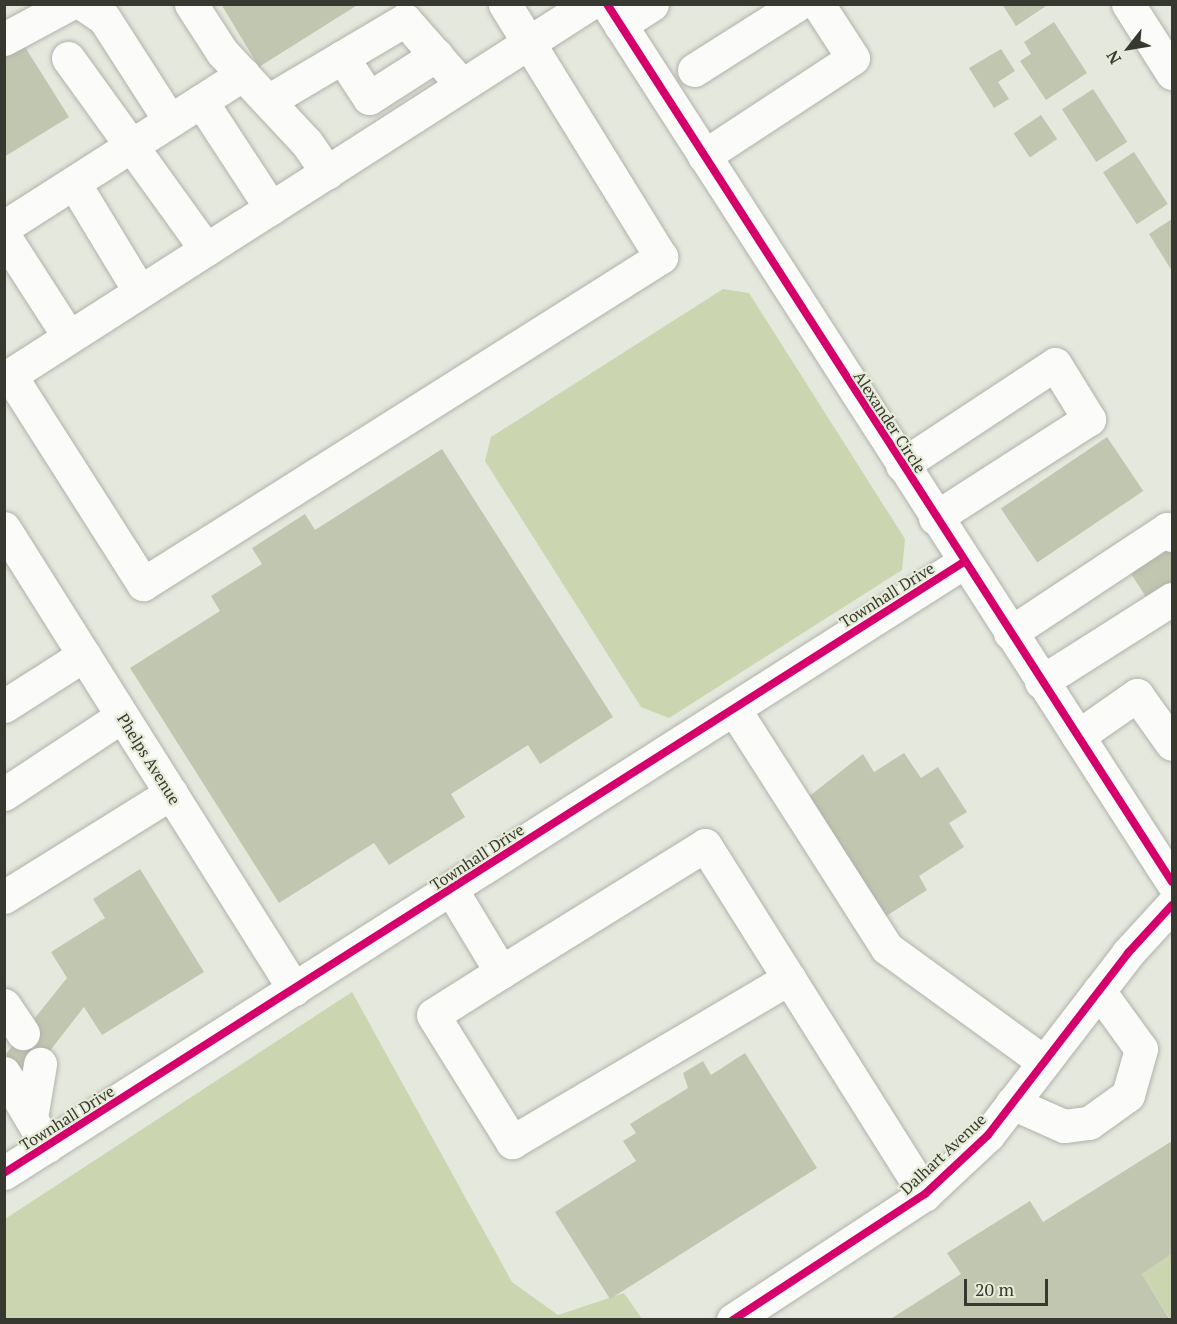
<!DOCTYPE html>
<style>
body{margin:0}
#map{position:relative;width:1177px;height:1324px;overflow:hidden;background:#e5e8dd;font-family:"PT Serif",serif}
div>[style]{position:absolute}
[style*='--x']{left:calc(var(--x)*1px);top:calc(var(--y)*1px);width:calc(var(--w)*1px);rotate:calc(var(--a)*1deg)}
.green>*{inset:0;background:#cbd5b0}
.building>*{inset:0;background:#c1c6b0;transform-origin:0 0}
.roads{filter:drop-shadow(0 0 2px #b0b2aa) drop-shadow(0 0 2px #b0b2aa)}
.minor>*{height:33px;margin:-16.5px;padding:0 16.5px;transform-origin:16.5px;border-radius:16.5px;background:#fbfcfa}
.cycleway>*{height:8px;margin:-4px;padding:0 4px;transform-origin:4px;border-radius:4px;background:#d6006c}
span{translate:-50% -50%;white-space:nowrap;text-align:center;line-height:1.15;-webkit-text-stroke:4.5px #e7ecd9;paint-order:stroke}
.street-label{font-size:16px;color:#373931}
.frame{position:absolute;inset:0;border:6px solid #373931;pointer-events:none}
.north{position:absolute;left:1099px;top:18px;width:60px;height:60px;-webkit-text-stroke:4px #e7ecd9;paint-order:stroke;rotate:239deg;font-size:16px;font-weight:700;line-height:24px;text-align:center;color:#373931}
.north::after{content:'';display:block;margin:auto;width:21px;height:27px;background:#373931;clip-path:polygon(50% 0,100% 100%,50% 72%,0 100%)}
.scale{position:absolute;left:964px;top:1279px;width:84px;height:27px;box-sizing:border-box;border:3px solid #373931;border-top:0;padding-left:8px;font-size:18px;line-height:21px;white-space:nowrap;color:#373931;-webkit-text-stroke:4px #e7ecd9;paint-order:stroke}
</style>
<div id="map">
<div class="green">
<div style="clip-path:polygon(723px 289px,749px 293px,905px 539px,902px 570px,669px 718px,641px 707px,485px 461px,491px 437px)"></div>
<div style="clip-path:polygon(352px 992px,512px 1282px,558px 1315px,624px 1293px,642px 1319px,5px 1320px,5px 1219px)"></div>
<div style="clip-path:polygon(1172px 1254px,1172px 1319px,1170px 1319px,1142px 1274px)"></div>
</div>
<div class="building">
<div style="clip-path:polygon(221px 4px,359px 4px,259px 67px)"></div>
<div style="clip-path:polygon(1002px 4px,1045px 4px,1046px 6px,1016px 26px)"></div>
<div style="clip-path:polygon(1054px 22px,1087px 73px,1046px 100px,1020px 61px,1031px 54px,1024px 42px)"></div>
<div style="clip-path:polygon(20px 39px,69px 117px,4px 157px,4px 48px)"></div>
<div style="clip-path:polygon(1001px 49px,1015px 71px,998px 82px,1009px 99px,994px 108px,969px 68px)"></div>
<div style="left:1093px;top:89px;width:63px;height:37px;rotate:57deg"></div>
<div style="left:1041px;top:115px;width:29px;height:33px;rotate:56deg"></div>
<div style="left:1134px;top:152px;width:62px;height:37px;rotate:57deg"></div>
<div style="clip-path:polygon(1172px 219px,1172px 271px,1149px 234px)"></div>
<div style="left:1107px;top:437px;width:65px;height:128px;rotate:56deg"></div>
<div style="clip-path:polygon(442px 449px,613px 717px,540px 764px,528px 745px,451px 794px,465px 817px,389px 865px,374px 843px,279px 903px,130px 668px,220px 611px,211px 596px,262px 564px,252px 548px,305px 514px,315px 530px)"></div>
<div style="clip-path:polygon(1165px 542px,1172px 554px,1172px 585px,1148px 600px,1126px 566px)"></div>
<div style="clip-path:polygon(904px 753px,921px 778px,938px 767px,967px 812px,949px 823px,964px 847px,919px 876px,927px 890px,883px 918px,807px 798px,863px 754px,874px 772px)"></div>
<div style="clip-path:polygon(140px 869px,204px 972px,102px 1035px,84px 1007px,24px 1084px,6px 1054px,67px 978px,51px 952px,105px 918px,93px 899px)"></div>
<div style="clip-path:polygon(745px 1053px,817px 1168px,610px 1299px,555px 1212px,636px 1161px,623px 1141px,636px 1133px,630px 1124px,688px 1088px,683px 1073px,703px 1061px,711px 1075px)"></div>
<div style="clip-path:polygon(1172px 1141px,1172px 1254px,1142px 1274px,1170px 1320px,889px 1320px,961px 1274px,947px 1253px,1030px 1201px,1043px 1222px)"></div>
</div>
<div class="roads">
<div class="minor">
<div style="--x:83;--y:4;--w:25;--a:34"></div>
<div style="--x:104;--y:18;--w:122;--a:57.3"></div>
<div style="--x:191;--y:4;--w:57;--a:57.1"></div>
<div style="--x:222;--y:52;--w:125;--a:47"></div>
<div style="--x:307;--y:143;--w:36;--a:56"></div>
<div style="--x:607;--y:4;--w:1044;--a:57.24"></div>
<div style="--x:1128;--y:4;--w:82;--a:57.5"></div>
<div style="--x:620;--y:25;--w:38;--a:-33"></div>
<div style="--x:4;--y:39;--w:74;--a:-28.3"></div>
<div style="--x:342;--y:57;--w:49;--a:56.6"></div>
<div style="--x:369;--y:98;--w:80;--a:-32.7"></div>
<div style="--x:68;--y:58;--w:236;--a:54.2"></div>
<div style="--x:694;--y:70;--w:123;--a:-32.4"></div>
<div style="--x:201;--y:101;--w:128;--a:56.8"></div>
<div style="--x:268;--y:101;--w:159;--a:-30.6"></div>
<div style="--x:405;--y:20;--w:86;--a:48.8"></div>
<div style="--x:704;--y:156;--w:178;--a:-33.3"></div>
<div style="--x:853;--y:58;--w:64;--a:-122.9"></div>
<div style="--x:74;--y:183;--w:127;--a:58.8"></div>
<div style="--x:4;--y:227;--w:284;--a:-32.6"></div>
<div style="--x:4;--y:236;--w:120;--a:57.2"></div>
<div style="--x:10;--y:375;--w:248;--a:57.5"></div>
<div style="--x:143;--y:584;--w:613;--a:-32.26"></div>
<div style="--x:661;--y:257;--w:297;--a:-121.7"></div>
<div style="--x:4;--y:379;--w:695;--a:-32.66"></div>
<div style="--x:902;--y:465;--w:183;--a:-33.4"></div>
<div style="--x:1055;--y:364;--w:65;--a:58.3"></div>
<div style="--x:1089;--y:419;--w:183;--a:147.3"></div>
<div style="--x:4;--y:528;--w:545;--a:57.83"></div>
<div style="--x:1010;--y:633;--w:188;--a:-33.5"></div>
<div style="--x:1167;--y:529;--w:8;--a:50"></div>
<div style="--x:1041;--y:682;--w:155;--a:-32.4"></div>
<div style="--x:4;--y:706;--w:95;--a:-32.5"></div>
<div style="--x:734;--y:709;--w:284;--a:57.4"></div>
<div style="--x:887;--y:948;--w:194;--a:36"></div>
<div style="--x:1078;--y:736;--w:72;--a:-34.8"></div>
<div style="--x:1137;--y:695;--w:60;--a:54.5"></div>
<div style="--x:4;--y:794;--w:141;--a:-33.5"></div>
<div style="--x:451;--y:889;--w:97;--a:58.9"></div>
<div style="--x:501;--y:972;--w:80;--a:147.7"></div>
<div style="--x:433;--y:1015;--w:150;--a:58.1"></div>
<div style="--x:512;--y:1142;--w:322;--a:-30.6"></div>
<div style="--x:4;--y:897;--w:197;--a:-31.9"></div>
<div style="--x:501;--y:972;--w:240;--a:-31.9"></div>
<div style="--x:705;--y:845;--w:413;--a:57.8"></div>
<div style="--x:4;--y:1005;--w:34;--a:56"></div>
<div style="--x:4;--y:1073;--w:85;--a:59.5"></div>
<div style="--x:1012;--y:1103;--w:57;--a:23.9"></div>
<div style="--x:1064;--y:1126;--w:25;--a:-7"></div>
<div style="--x:1089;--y:1123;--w:48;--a:-35.7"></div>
<div style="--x:1128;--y:1095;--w:48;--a:-74.2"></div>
<div style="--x:1141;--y:1049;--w:72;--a:-125.9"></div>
<div style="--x:31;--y:1118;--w:55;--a:-80.5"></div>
<div style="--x:4;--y:1173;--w:1138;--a:-32.48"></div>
<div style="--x:733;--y:1320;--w:230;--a:-33.3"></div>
<div style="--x:925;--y:1194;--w:86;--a:-43.1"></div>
<div style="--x:988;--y:1135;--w:230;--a:-52.4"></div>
<div style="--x:1128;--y:953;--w:65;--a:-47.5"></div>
</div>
</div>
<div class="cycleway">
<div style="--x:607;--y:4;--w:1044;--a:57.24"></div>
<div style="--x:4;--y:1173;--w:1138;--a:-32.48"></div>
<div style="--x:733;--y:1320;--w:230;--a:-33.3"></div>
<div style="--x:925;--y:1194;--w:86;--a:-43.1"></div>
<div style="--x:988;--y:1135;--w:230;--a:-52.4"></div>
<div style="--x:1128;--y:953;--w:65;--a:-47.5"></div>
</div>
<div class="street-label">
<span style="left:890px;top:422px;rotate:57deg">Alexander Circle</span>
<span style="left:887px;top:595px;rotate:-32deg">Townhall Drive</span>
<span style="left:149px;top:759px;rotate:58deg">Phelps Avenue</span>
<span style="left:477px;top:857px;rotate:-33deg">Townhall Drive</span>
<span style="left:67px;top:1118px;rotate:-32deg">Townhall Drive</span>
<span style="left:943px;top:1154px;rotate:-43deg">Dalhart Avenue</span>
</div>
<div class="frame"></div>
<div class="north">N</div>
<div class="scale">20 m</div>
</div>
